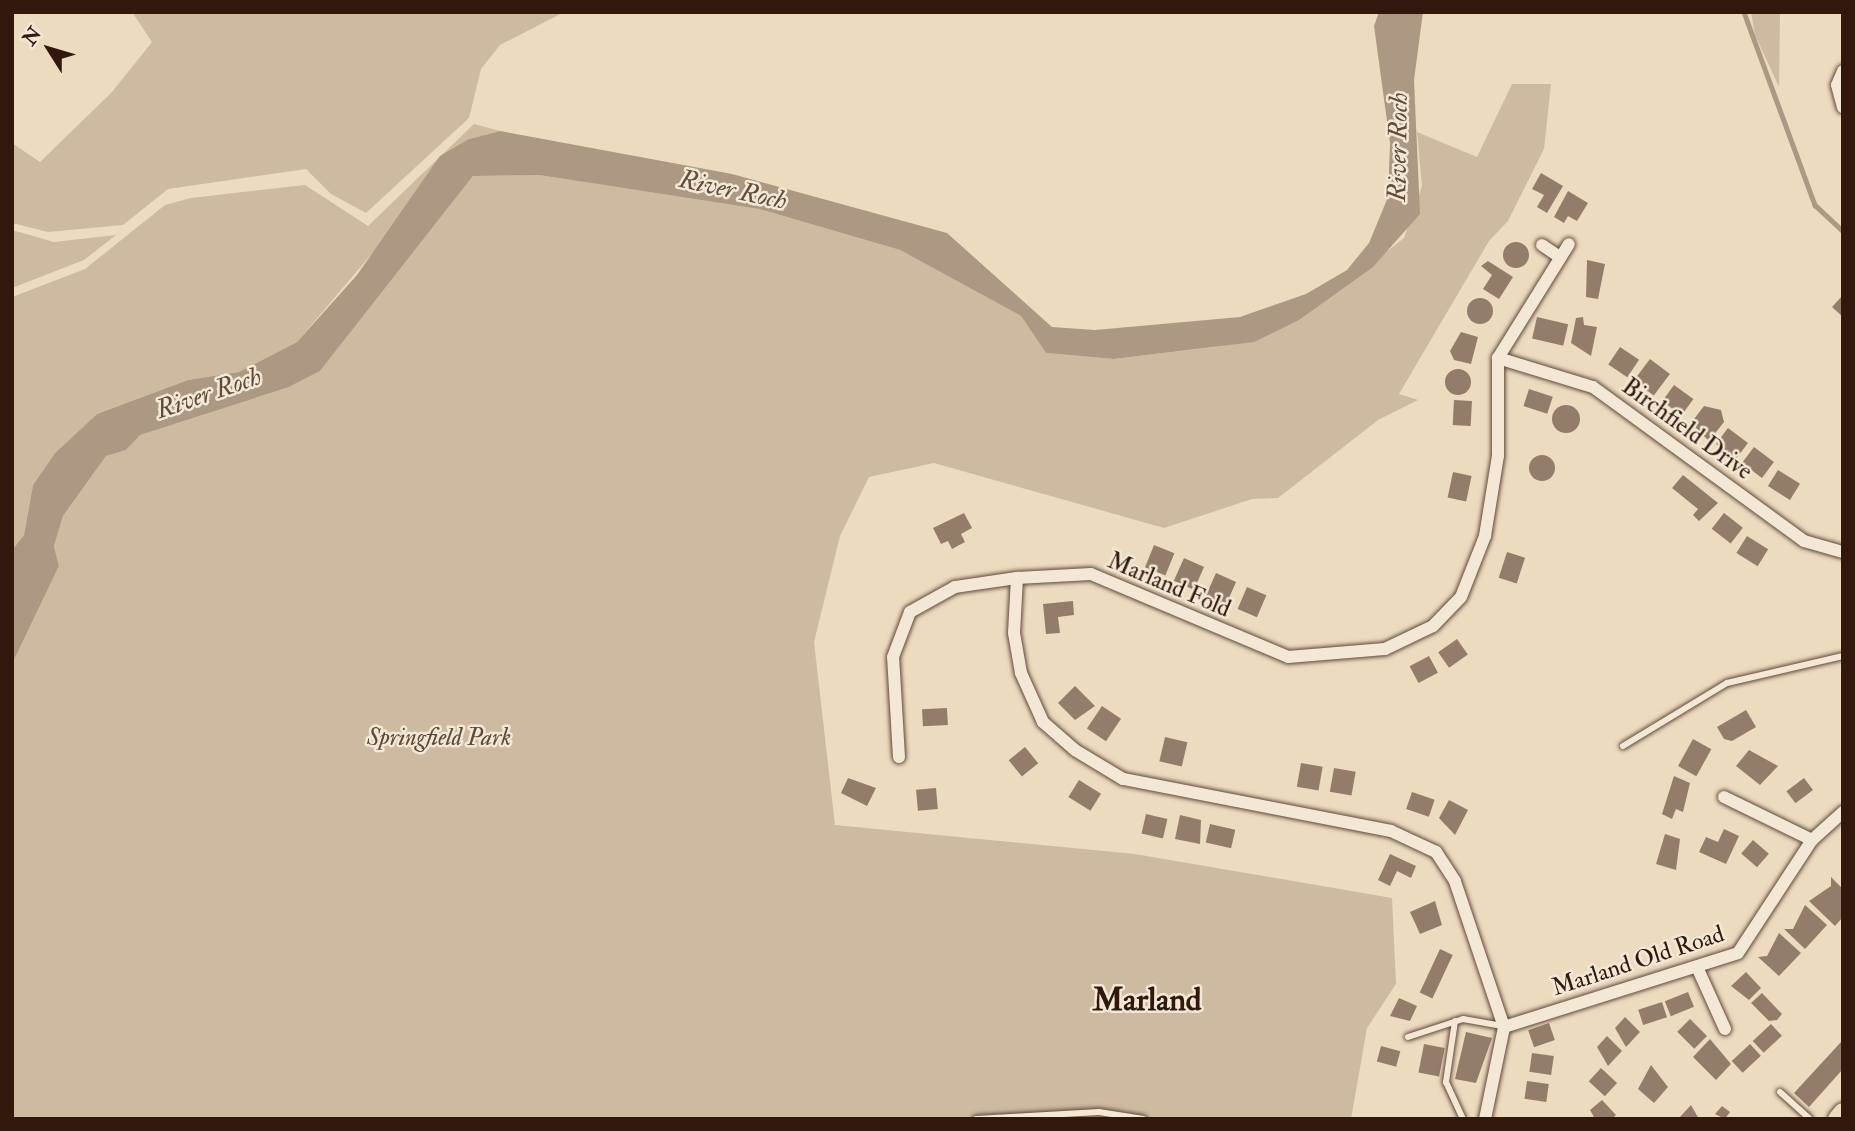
<!DOCTYPE html>
<style>
body{margin:0}
#map{position:relative;width:1855px;height:1131px;overflow:hidden;background:#eddbc0;font-family:"IM FELL Double Pica",serif}
div>[style]{position:absolute}
[style*='--x']{left:calc(var(--x)*1px);top:calc(var(--y)*1px);width:calc(var(--w)*1px);rotate:calc(var(--a)*1deg)}
.green>*{inset:0;background:#cdbaa1}
.water>*{inset:0;background:#ad9983}
.stream>*{height:4.5px;margin:-2.25px;padding:0 2.25px;transform-origin:2.25px;border-radius:2.25px;background:#ad9983}
.building>*{inset:0;background:#937d6a;transform-origin:0 0}
.round{border-radius:50%}
.roads{filter:drop-shadow(0 0 2px #614939) drop-shadow(0 0 2px #614939)}
.service>*{height:6px;margin:-3px;padding:0 3px;transform-origin:3px;border-radius:3px;background:#f3e8d6}
.minor>*{height:12px;margin:-6px;padding:0 6px;transform-origin:6px;border-radius:6px;background:#f3e8d6}
.trunk>*{height:21px;margin:-10.5px;padding:0 10.5px;transform-origin:10.5px;border-radius:10.5px;background:#eddbc0}
span{translate:-50% -50%;white-space:nowrap;text-align:center;line-height:1.15;-webkit-text-stroke:5px #f3e8d6;paint-order:stroke}
.street-label{font-size:24px;color:#32180c}
.park-label{font-size:24px;color:#604939;font-style:italic}
.water-label{font-size:26px;color:#634c3c;font-style:italic}
.district-label{font-size:32px;color:#32180c;font-weight:700}
.frame{position:absolute;inset:0;border:14px solid #32180c;pointer-events:none}
.north{position:absolute;left:14px;top:14px;width:70px;height:70px;-webkit-text-stroke:5px #f3e8d6;paint-order:stroke;rotate:307deg;font-size:19px;font-weight:700;line-height:28px;text-align:center;color:#32180c}
.north::after{content:'';display:block;margin:auto;width:24px;height:32px;background:#32180c;clip-path:polygon(50% 0,100% 100%,50% 72%,0 100%)}
</style>
<div id="map">
<div class="green">
<div style="clip-path:polygon(132px 12px,564px 12px,500px 45px,481px 69px,469px 118px,366px 213px,331px 194px,306px 169px,168px 189px,123px 225px,48px 232px,12px 223px,12px 143px,40px 162px,112px 92px,152px 42px)"></div>
<div style="clip-path:polygon(1751px 12px,1780px 12px,1779px 87px,1755px 35px)"></div>
<div style="clip-path:polygon(1512px 84px,1551px 84px,1544px 149px,1508px 221px,1489px 241px,1399px 394px,1418px 400px,1378px 420px,1278px 498px,1252px 499px,1164px 528px,934px 463px,869px 477px,840px 536px,814px 642px,835px 825px,1135px 854px,1392px 898px,1396px 984px,1367px 1028px,1351px 1119px,12px 1119px,12px 664px,59px 566px,54px 546px,63px 516px,106px 456px,126px 450px,139px 435px,289px 387px,320px 371px,473px 176px,539px 175px,759px 209px,900px 250px,1021px 316px,1046px 353px,1114px 359px,1215px 347px,1299px 320px,1404px 238px,1422px 186px,1417px 132px,1477px 157px)"></div>
<div style="clip-path:polygon(474px 124px,500px 131px,469px 139px,297px 342px,239px 372px,188px 380px,97px 414px,55px 453px,33px 485px,24px 535px,12px 550px,12px 297px,85px 269px,165px 205px,191px 198px,305px 185px,368px 226px)"></div>
<div style="clip-path:polygon(12px 230px,54px 242px,116px 235px,84px 260px,12px 288px)"></div>
</div>
<div class="water">
<div style="clip-path:polygon(1379px 12px,1423px 12px,1414px 80px,1420px 214px,1373px 267px,1299px 320px,1254px 342px,1114px 359px,1046px 353px,1021px 316px,900px 250px,759px 209px,539px 175px,473px 176px,320px 371px,289px 387px,140px 435px,126px 450px,106px 456px,63px 516px,54px 546px,59px 566px,12px 664px,12px 550px,24px 535px,33px 485px,55px 453px,97px 414px,188px 380px,239px 372px,297px 342px,357px 275px,440px 156px,469px 139px,500px 131px,732px 174px,947px 233px,1052px 327px,1095px 330px,1240px 317px,1306px 294px,1347px 270px,1369px 243px,1388px 197px,1390px 143px,1374px 26px)"></div>
</div>
<div class="stream">
<div style="--x:1744;--y:12;--w:206;--a:69.8"></div>
<div style="--x:1815;--y:205;--w:38;--a:43"></div>
</div>
<div class="building">
<div style="clip-path:polygon(1541px 173px,1563px 186px,1547px 213px,1537px 207px,1544px 195px,1532px 189px)"></div>
<div style="clip-path:polygon(1568px 191px,1588px 203px,1577px 221px,1568px 216px,1564px 223px,1554px 217px)"></div>
<div class="round" style="left:1503px;top:242px;width:26px;height:26px"></div>
<div style="clip-path:polygon(1587px 260px,1605px 264px,1598px 299px,1586px 297px)"></div>
<div style="clip-path:polygon(1488px 261px,1513px 277px,1499px 299px,1483px 289px,1492px 275px,1481px 266px)"></div>
<div style="clip-path:polygon(1843px 295px,1843px 317px,1832px 307px)"></div>
<div class="round" style="left:1467px;top:298px;width:26px;height:26px"></div>
<div style="left:1537px;top:317px;width:32px;height:22px;rotate:13deg"></div>
<div style="clip-path:polygon(1583px 317px,1584px 325px,1597px 327px,1591px 356px,1571px 343px,1576px 318px)"></div>
<div style="clip-path:polygon(1461px 332px,1478px 337px,1471px 364px,1454px 360px,1450px 351px)"></div>
<div style="left:1620px;top:347px;width:23px;height:21px;rotate:34deg"></div>
<div style="left:1650px;top:359px;width:25px;height:27px;rotate:37deg"></div>
<div class="round" style="left:1445px;top:369px;width:26px;height:26px"></div>
<div style="left:1674px;top:385px;width:24px;height:20px;rotate:36deg"></div>
<div style="left:1529px;top:389px;width:25px;height:18px;rotate:18deg"></div>
<div style="left:1454px;top:400px;width:18px;height:25px;rotate:3deg"></div>
<div class="round" style="left:1552px;top:405px;width:28px;height:28px"></div>
<div style="clip-path:polygon(1704px 406px,1721px 410px,1724px 422px,1709px 441px,1691px 423px)"></div>
<div style="left:1728px;top:428px;width:25px;height:20px;rotate:37deg"></div>
<div style="left:1754px;top:447px;width:25px;height:20px;rotate:37deg"></div>
<div class="round" style="left:1529px;top:455px;width:26px;height:26px"></div>
<div style="left:1778px;top:470px;width:26px;height:19px;rotate:32deg"></div>
<div style="left:1453px;top:472px;width:19px;height:26px;rotate:12deg"></div>
<div style="clip-path:polygon(1683px 475px,1718px 503px,1699px 521px,1693px 515px,1698px 509px,1672px 488px)"></div>
<div style="clip-path:polygon(964px 513px,972px 528px,961px 534px,965px 542px,952px 549px,948px 541px,941px 544px,933px 528px)"></div>
<div style="left:1724px;top:513px;width:24px;height:20px;rotate:38deg"></div>
<div style="left:1747px;top:536px;width:25px;height:20px;rotate:32deg"></div>
<div style="left:1154px;top:545px;width:22px;height:24px;rotate:22deg"></div>
<div style="left:1507px;top:552px;width:19px;height:27px;rotate:18deg"></div>
<div style="left:1184px;top:558px;width:22px;height:25px;rotate:24deg"></div>
<div style="left:1216px;top:573px;width:22px;height:25px;rotate:24deg"></div>
<div style="left:1247px;top:587px;width:21px;height:24px;rotate:23deg"></div>
<div style="clip-path:polygon(1073px 601px,1074px 615px,1058px 617px,1060px 633px,1046px 634px,1043px 604px)"></div>
<div style="left:1457px;top:639px;width:19px;height:23px;rotate:55deg"></div>
<div style="left:1429px;top:656px;width:19px;height:22px;rotate:62deg"></div>
<div style="clip-path:polygon(1075px 686px,1095px 706px,1075px 720px,1058px 703px)"></div>
<div style="left:1102px;top:706px;width:23px;height:27px;rotate:34deg"></div>
<div style="left:947px;top:708px;width:17px;height:25px;rotate:87deg"></div>
<div style="clip-path:polygon(1746px 710px,1756px 727px,1732px 741px,1724px 739px,1717px 727px)"></div>
<div style="left:1165px;top:737px;width:23px;height:25px;rotate:13deg"></div>
<div style="left:1693px;top:739px;width:21px;height:31px;rotate:29deg"></div>
<div style="left:1025px;top:747px;width:21px;height:21px;rotate:51deg"></div>
<div style="clip-path:polygon(1749px 750px,1778px 766px,1760px 785px,1736px 766px)"></div>
<div style="left:1301px;top:763px;width:22px;height:24px;rotate:10deg"></div>
<div style="left:1334px;top:768px;width:22px;height:24px;rotate:10deg"></div>
<div style="clip-path:polygon(1674px 776px,1690px 783px,1683px 812px,1676px 809px,1672px 819px,1662px 814px)"></div>
<div style="clip-path:polygon(848px 778px,876px 788px,867px 806px,841px 793px)"></div>
<div style="left:1804px;top:778px;width:15px;height:22px;rotate:53deg"></div>
<div style="left:1079px;top:780px;width:26px;height:20px;rotate:32deg"></div>
<div style="left:936px;top:788px;width:21px;height:20px;rotate:85deg"></div>
<div style="left:1412px;top:792px;width:24px;height:18px;rotate:19deg"></div>
<div style="clip-path:polygon(1449px 800px,1468px 810px,1455px 835px,1439px 818px)"></div>
<div style="left:1146px;top:814px;width:22px;height:20px;rotate:13deg"></div>
<div style="clip-path:polygon(1180px 815px,1201px 820px,1200px 844px,1175px 839px)"></div>
<div style="left:1210px;top:824px;width:26px;height:19px;rotate:13deg"></div>
<div style="clip-path:polygon(1724px 829px,1739px 836px,1726px 864px,1699px 852px,1706px 837px,1718px 842px)"></div>
<div style="clip-path:polygon(1665px 834px,1680px 839px,1676px 870px,1656px 864px)"></div>
<div style="left:1753px;top:840px;width:21px;height:18px;rotate:41deg"></div>
<div style="clip-path:polygon(1390px 854px,1416px 866px,1411px 878px,1397px 871px,1390px 886px,1378px 880px)"></div>
<div style="clip-path:polygon(1831px 877px,1843px 889px,1843px 917px,1835px 926px,1809px 901px,1831px 886px)"></div>
<div style="clip-path:polygon(1435px 901px,1442px 925px,1420px 934px,1410px 912px)"></div>
<div style="clip-path:polygon(1805px 905px,1827px 925px,1805px 949px,1784px 929px,1793px 929px)"></div>
<div style="clip-path:polygon(1779px 933px,1801px 953px,1779px 976px,1758px 957px,1767px 956px)"></div>
<div style="left:1440px;top:949px;width:14px;height:48px;rotate:25deg"></div>
<div style="clip-path:polygon(1746px 972px,1761px 988px,1749px 1000px,1731px 986px)"></div>
<div style="left:1688px;top:992px;width:16px;height:25px;rotate:68deg"></div>
<div style="clip-path:polygon(1762px 993px,1782px 1014px,1777px 1020px,1769px 1021px,1751px 1003px)"></div>
<div style="clip-path:polygon(1399px 998px,1417px 1006px,1410px 1021px,1390px 1016px)"></div>
<div style="left:1662px;top:1002px;width:16px;height:25px;rotate:72deg"></div>
<div style="clip-path:polygon(1625px 1017px,1640px 1032px,1626px 1047px,1615px 1028px)"></div>
<div style="left:1690px;top:1019px;width:24px;height:18px;rotate:45deg"></div>
<div style="left:1549px;top:1023px;width:18px;height:22px;rotate:71deg"></div>
<div style="left:1771px;top:1024px;width:16px;height:25px;rotate:47deg"></div>
<div style="clip-path:polygon(1466px 1032px,1492px 1038px,1476px 1083px,1455px 1079px)"></div>
<div style="clip-path:polygon(1607px 1036px,1622px 1051px,1608px 1066px,1597px 1047px)"></div>
<div style="clip-path:polygon(1710px 1039px,1731px 1064px,1716px 1080px,1693px 1057px)"></div>
<div style="clip-path:polygon(1841px 1042px,1843px 1069px,1809px 1107px,1794px 1093px)"></div>
<div style="left:1424px;top:1044px;width:21px;height:29px;rotate:11deg"></div>
<div style="left:1750px;top:1044px;width:16px;height:25px;rotate:47deg"></div>
<div style="left:1381px;top:1046px;width:20px;height:16px;rotate:15deg"></div>
<div style="left:1532px;top:1053px;width:22px;height:19px;rotate:8deg"></div>
<div style="clip-path:polygon(1651px 1065px,1668px 1087px,1654px 1103px,1638px 1089px)"></div>
<div style="left:1601px;top:1068px;width:22px;height:18px;rotate:43deg"></div>
<div style="left:1527px;top:1081px;width:22px;height:18px;rotate:8deg"></div>
<div style="clip-path:polygon(1602px 1100px,1616px 1115px,1612px 1119px,1595px 1119px,1590px 1110px)"></div>
<div style="clip-path:polygon(1691px 1105px,1699px 1119px,1678px 1119px)"></div>
<div style="clip-path:polygon(1722px 1106px,1730px 1112px,1725px 1119px,1715px 1114px)"></div>
</div>
<div class="roads">
<div class="service">
<div style="--x:1623;--y:746;--w:122;--a:-31.2"></div>
<div style="--x:1727;--y:683;--w:119;--a:-13.1"></div>
<div style="--x:1455;--y:1021;--w:62;--a:98.4"></div>
<div style="--x:1446;--y:1082;--w:41;--a:65.3"></div>
<div style="--x:1408;--y:1037;--w:58;--a:-18.1"></div>
<div style="--x:1463;--y:1019;--w:40;--a:10"></div>
<div style="--x:1780;--y:1092;--w:40;--a:42"></div>
<div style="--x:976;--y:1119;--w:123;--a:-3.3"></div>
<div style="--x:1099;--y:1112;--w:45;--a:9"></div>
</div>
<div class="minor">
<div style="--x:1843;--y:71;--w:15;--a:113"></div>
<div style="--x:1837;--y:85;--w:23;--a:75"></div>
<div style="--x:1542;--y:245;--w:22;--a:34"></div>
<div style="--x:1498;--y:358;--w:99;--a:17"></div>
<div style="--x:1593;--y:387;--w:261;--a:36.1"></div>
<div style="--x:1804;--y:541;--w:41;--a:15.8"></div>
<div style="--x:899;--y:757;--w:100;--a:-93.4"></div>
<div style="--x:893;--y:657;--w:48;--a:-69.3"></div>
<div style="--x:910;--y:612;--w:51;--a:-29.1"></div>
<div style="--x:955;--y:587;--w:63;--a:-8.3"></div>
<div style="--x:1724;--y:797;--w:98;--a:26"></div>
<div style="--x:1697;--y:967;--w:68;--a:65.7"></div>
<div style="--x:1504;--y:1027;--w:245;--a:-17.5"></div>
<div style="--x:1738;--y:953;--w:135;--a:-56.8"></div>
<div style="--x:1812;--y:840;--w:42;--a:-42.1"></div>
<div style="--x:1485;--y:1119;--w:94;--a:-78.3"></div>
<div style="--x:1504;--y:1027;--w:154;--a:-108.6"></div>
<div style="--x:1455;--y:881;--w:35;--a:-123"></div>
<div style="--x:1436;--y:852;--w:50;--a:-155"></div>
<div style="--x:1391;--y:831;--w:273;--a:-169"></div>
<div style="--x:1123;--y:779;--w:56;--a:-148.9"></div>
<div style="--x:1075;--y:750;--w:43;--a:-138.8"></div>
<div style="--x:1043;--y:722;--w:54;--a:-114.2"></div>
<div style="--x:1021;--y:673;--w:41;--a:-99.9"></div>
<div style="--x:1014;--y:633;--w:55;--a:-86.9"></div>
<div style="--x:1017;--y:578;--w:74;--a:-3.1"></div>
<div style="--x:1091;--y:574;--w:214;--a:22.8"></div>
<div style="--x:1288;--y:657;--w:97;--a:-4.7"></div>
<div style="--x:1385;--y:649;--w:53;--a:-25.6"></div>
<div style="--x:1433;--y:626;--w:40;--a:-46"></div>
<div style="--x:1461;--y:597;--w:66;--a:-68.5"></div>
<div style="--x:1485;--y:536;--w:81;--a:-80.8"></div>
<div style="--x:1498;--y:456;--w:98;--a:-90"></div>
<div style="--x:1498;--y:358;--w:134;--a:-58.1"></div>
</div>
<div class="trunk">
<div style="--x:1838;--y:1119;--w:8;--a:-50"></div>
</div>
</div>
<div class="street-label">
<span style="left:1687px;top:429px;rotate:36deg">Birchfield Drive</span>
<span style="left:1169px;top:585px;rotate:23deg">Marland Fold</span>
<span style="left:1638px;top:961px;rotate:-18deg">Marland Old Road</span>
</div>
<div class="park-label">
<span style="left:439px;top:738px">Springfield Park</span>
</div>
<div class="water-label">
<span style="left:1399px;top:147px;rotate:-89deg">River Roch</span>
<span style="left:733px;top:191px;rotate:12deg">River Roch</span>
<span style="left:209px;top:394px;rotate:-19deg">River Roch</span>
</div>
<div class="district-label">
<span style="left:1147px;top:1000px">Marland</span>
</div>
<div class="frame"></div>
<div class="north">N</div>
</div>
